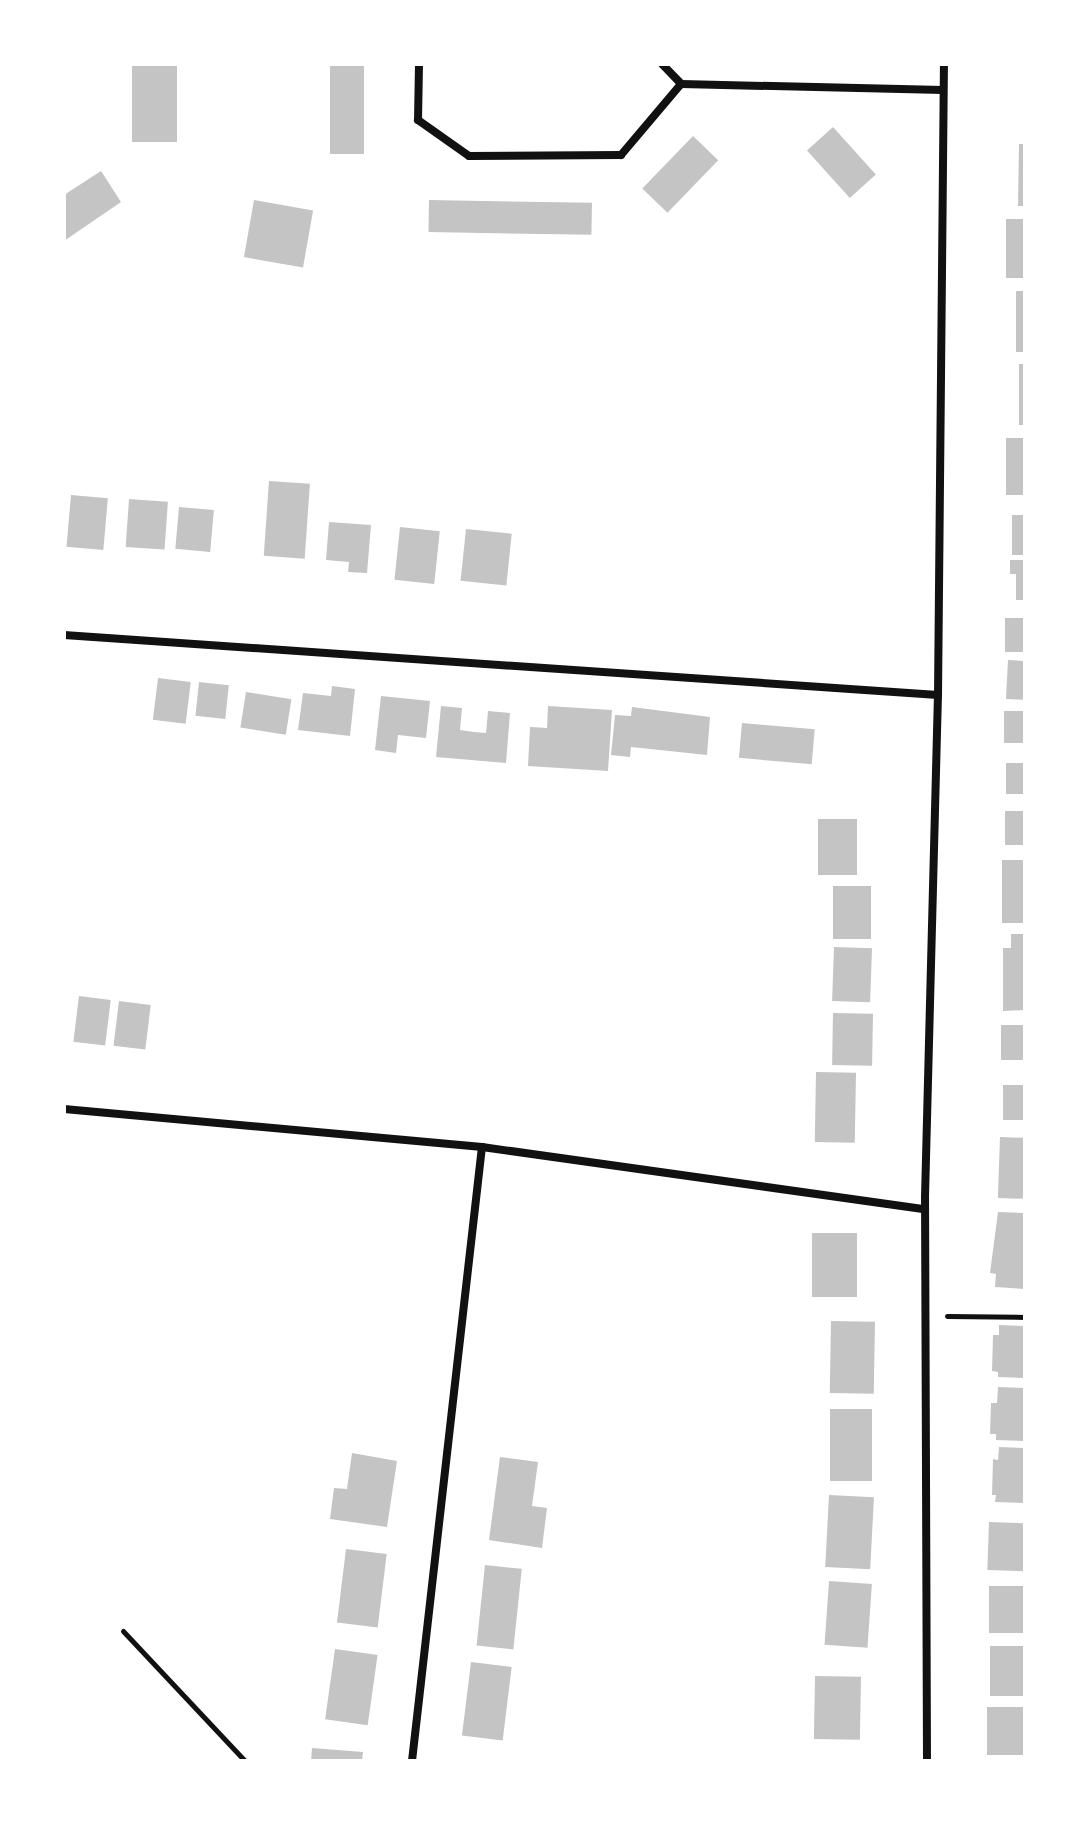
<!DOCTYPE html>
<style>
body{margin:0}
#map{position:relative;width:1089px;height:1825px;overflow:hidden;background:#fff;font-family:"Varela Round",sans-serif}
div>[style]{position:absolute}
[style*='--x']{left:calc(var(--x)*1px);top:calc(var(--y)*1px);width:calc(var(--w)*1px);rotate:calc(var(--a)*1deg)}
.building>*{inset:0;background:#c4c4c4;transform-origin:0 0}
.path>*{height:5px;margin:-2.5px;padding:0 2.5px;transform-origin:2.5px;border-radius:2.5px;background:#111}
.minor>*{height:8px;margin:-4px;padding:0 4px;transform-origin:4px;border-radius:4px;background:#111}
span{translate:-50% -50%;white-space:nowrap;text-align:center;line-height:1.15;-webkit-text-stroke:8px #fff;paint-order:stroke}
.frame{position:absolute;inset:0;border:66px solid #fff;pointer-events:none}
</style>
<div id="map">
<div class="building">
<div style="left:132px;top:64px;width:45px;height:78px"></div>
<div style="left:330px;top:64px;width:34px;height:90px"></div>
<div style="left:833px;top:127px;width:64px;height:35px;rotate:48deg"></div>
<div style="left:693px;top:136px;width:35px;height:73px;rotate:44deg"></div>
<div style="clip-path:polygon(1019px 144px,1025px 144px,1025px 206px,1018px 206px)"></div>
<div style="clip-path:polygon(101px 171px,121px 202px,64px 241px,64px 195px)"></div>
<div style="left:254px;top:200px;width:60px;height:58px;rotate:10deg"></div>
<div style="left:429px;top:200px;width:163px;height:32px;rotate:1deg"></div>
<div style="left:1006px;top:219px;width:19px;height:59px"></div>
<div style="left:1016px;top:291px;width:9px;height:61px"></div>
<div style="left:1019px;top:364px;width:6px;height:61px"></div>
<div style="left:1006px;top:438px;width:19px;height:57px"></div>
<div style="left:269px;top:481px;width:41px;height:75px;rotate:4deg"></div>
<div style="left:71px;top:495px;width:37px;height:52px;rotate:5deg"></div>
<div style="left:129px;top:499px;width:39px;height:48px;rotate:4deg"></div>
<div style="left:179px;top:507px;width:35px;height:42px;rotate:5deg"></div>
<div style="left:1012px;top:515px;width:13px;height:40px"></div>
<div style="clip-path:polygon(329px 522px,371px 525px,367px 573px,348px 572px,349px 562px,326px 560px)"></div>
<div style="left:400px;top:527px;width:40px;height:53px;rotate:6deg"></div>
<div style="left:466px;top:529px;width:46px;height:52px;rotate:6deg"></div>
<div style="clip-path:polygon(1010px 560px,1025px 560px,1025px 600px,1016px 600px,1016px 574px,1010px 574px)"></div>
<div style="left:1005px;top:618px;width:20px;height:34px"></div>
<div style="left:1008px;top:660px;width:17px;height:39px;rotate:3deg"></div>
<div style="left:158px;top:678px;width:33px;height:42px;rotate:7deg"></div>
<div style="left:199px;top:682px;width:30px;height:34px;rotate:6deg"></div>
<div style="clip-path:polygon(332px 686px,355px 689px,350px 736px,298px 730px,303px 693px,331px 696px)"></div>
<div style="left:246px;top:692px;width:46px;height:36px;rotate:9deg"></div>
<div style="clip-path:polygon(381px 696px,430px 701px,426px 738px,398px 735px,396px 753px,375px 750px)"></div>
<div style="clip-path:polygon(441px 706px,462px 708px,460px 730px,474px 732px,486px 733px,488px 711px,510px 713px,506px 763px,436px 757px)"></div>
<div style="clip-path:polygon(548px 706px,612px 710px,608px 771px,528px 766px,530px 727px,547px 728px)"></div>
<div style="clip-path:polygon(632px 707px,710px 717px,707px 755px,631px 747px,630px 757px,611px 755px,615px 715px,631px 716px)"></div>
<div style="left:1025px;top:711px;width:32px;height:21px;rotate:90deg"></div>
<div style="left:742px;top:723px;width:73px;height:35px;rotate:5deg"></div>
<div style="left:1006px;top:763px;width:19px;height:31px"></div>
<div style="left:1005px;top:811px;width:20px;height:34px"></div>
<div style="left:818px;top:819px;width:39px;height:56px"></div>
<div style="left:1002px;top:860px;width:23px;height:63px"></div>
<div style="left:833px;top:886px;width:38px;height:53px"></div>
<div style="clip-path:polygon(1011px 934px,1025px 934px,1025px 1010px,1003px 1011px,1003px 948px,1011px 948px)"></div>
<div style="left:834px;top:947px;width:38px;height:54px;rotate:2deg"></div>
<div style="left:79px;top:996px;width:32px;height:46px;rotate:7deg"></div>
<div style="left:119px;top:1001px;width:32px;height:45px;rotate:7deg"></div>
<div style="left:833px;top:1013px;width:40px;height:52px;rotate:1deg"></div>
<div style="left:1001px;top:1025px;width:24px;height:35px"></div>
<div style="left:816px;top:1072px;width:40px;height:70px;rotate:1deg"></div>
<div style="left:1003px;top:1085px;width:22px;height:35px"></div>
<div style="left:1000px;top:1137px;width:25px;height:61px;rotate:2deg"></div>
<div style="clip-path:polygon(998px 1212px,1025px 1213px,1025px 1289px,995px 1287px,996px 1274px,990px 1273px)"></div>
<div style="left:812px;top:1233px;width:45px;height:64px"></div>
<div style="left:831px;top:1321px;width:44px;height:72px;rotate:1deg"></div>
<div style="clip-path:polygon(999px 1325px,1025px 1326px,1025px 1378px,998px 1377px,998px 1372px,992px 1371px,993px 1335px,999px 1335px)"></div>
<div style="clip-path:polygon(998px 1387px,1025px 1388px,1025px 1441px,996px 1440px,996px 1434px,990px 1434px,991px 1403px,997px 1403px)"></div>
<div style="left:830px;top:1409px;width:42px;height:72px"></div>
<div style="clip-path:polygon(999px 1447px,1025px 1448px,1025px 1503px,995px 1502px,996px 1495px,992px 1495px,993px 1459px,998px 1460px)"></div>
<div style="clip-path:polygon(352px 1453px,397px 1461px,387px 1527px,330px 1519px,334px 1488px,347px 1489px)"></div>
<div style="clip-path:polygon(500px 1457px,538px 1462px,532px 1506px,547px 1508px,542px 1548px,489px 1540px)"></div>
<div style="left:829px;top:1495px;width:45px;height:72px;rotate:3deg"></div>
<div style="left:989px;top:1522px;width:36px;height:48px;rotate:2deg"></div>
<div style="left:346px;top:1549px;width:41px;height:74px;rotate:7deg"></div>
<div style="left:485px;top:1565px;width:37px;height:81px;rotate:6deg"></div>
<div style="left:829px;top:1581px;width:43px;height:64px;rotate:4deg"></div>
<div style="left:989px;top:1586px;width:34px;height:47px"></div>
<div style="left:990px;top:1646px;width:33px;height:50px"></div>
<div style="left:335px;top:1649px;width:43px;height:71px;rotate:8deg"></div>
<div style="left:471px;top:1662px;width:41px;height:74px;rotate:7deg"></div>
<div style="left:815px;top:1676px;width:46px;height:63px;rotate:1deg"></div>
<div style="left:987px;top:1707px;width:37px;height:48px"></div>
<div style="clip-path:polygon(312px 1748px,363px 1752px,362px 1761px,311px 1761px)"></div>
</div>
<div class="path">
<div style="--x:947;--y:1316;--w:78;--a:0.7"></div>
<div style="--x:123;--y:1631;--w:178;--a:46.8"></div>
</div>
<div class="minor">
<div style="--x:419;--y:64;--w:56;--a:91"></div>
<div style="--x:418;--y:120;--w:62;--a:35.2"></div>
<div style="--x:469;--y:156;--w:152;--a:-0.4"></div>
<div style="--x:621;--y:155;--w:93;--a:-49.8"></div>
<div style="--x:662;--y:64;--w:28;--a:46"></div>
<div style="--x:681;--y:84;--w:262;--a:1.3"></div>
<div style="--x:64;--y:635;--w:876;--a:3.93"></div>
<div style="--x:64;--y:1109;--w:420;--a:5.2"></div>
<div style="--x:482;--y:1147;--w:447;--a:8"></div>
<div style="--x:412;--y:1761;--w:618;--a:-83.5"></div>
<div style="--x:927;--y:1761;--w:564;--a:-90.2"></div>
<div style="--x:925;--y:1197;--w:502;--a:-88.52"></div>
<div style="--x:938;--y:695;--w:631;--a:-89.46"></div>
</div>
<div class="frame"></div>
</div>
